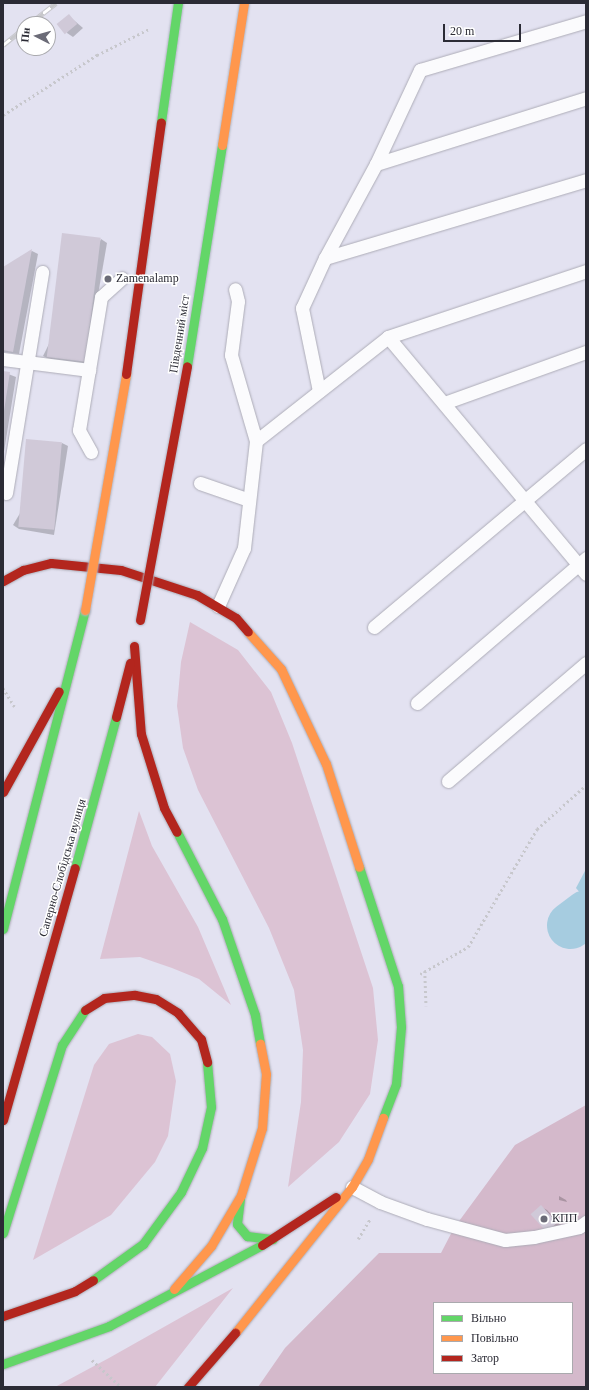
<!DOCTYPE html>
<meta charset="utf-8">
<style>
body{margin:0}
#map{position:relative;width:589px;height:1390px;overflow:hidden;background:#e3e2f1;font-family:Georgia,serif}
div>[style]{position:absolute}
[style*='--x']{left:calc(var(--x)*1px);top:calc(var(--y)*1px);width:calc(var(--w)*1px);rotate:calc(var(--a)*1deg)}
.green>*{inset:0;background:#dcc3d4}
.forest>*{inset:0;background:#d4b9cb}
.water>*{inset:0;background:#a6cce0}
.shadow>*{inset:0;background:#0003}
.river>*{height:47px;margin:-23.5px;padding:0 23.5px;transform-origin:23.5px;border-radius:23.5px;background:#a6cce0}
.building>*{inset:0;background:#d0c9d8;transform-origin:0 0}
.path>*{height:2.5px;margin-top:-1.25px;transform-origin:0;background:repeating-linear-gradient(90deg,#c7c7cc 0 2px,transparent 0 5px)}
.roads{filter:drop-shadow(0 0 1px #adacb7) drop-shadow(0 0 1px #adacb7)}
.lane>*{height:13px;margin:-6.5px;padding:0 6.5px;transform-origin:6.5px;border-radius:6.5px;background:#fbfbfd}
.fast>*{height:9px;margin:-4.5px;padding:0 4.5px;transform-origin:4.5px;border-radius:4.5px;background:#63d668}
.slow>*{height:9px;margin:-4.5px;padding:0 4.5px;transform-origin:4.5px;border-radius:4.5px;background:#ff974d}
.jam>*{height:9px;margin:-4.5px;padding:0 4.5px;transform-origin:4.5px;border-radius:4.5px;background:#b3261e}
.rail>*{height:4.5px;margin-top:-2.25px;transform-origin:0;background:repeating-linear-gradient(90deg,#fff 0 9px,#c7c7cb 0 18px);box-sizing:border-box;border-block:1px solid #c7c7cb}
.bridges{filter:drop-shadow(0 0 1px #b1b5c3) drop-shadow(0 0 1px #b1b5c3)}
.fast-bridge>*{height:9px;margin:-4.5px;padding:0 4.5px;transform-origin:4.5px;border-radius:4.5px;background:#63d668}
.slow-bridge>*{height:9px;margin:-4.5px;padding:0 4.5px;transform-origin:4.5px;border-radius:4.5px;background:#ff974d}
.jam-bridge>*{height:9px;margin:-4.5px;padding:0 4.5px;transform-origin:4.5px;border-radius:4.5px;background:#b3261e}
.dots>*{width:11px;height:11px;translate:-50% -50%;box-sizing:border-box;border:2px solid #fff;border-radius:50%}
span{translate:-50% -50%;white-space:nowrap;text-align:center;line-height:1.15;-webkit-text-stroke:3px #fff;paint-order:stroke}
.poi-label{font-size:12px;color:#2b2b35}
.left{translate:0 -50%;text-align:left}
.street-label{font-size:12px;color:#2b2b35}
.frame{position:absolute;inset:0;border:4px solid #2b2b35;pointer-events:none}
.legend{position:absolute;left:433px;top:1302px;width:140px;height:72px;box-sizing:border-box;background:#fff;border:1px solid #aaaaae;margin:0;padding:5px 7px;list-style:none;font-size:12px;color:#2b2b35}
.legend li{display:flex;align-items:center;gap:8px;height:20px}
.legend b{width:20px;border:1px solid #aaaaae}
.north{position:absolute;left:16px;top:16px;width:40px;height:40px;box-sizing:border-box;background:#fff;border:1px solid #aaaaae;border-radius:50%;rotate:276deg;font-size:11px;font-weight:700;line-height:16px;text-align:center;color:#2b2b35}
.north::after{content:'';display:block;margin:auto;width:14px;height:18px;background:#6b6b77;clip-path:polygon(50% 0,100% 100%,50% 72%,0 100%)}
.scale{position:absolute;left:443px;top:24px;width:78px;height:18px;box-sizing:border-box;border:2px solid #2b2b35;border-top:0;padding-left:5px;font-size:12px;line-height:14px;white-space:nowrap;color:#2b2b35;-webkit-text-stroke:3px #fff;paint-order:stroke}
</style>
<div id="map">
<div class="green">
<div style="clip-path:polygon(190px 622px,238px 650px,271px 692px,292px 743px,373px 988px,378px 1040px,370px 1094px,339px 1142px,288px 1187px,301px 1102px,303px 1050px,294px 990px,269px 928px,198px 790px,183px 748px,177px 706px,181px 662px)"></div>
<div style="clip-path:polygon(139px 811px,152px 846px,198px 927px,231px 1005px,199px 979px,172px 968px,140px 957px,100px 959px)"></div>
<div style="clip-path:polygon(138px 1034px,152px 1037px,170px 1054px,176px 1081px,168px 1136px,155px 1162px,111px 1215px,33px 1260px,94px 1065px,109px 1044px)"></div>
<div style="clip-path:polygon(233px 1288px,155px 1387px,55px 1387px,109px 1358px)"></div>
</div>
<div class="forest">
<div style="clip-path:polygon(evenodd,586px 1105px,586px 1387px,258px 1387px,285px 1348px,379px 1253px,441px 1253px,454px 1228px,515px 1145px,586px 1105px,434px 1303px,572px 1303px,572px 1373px,434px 1373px,434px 1303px)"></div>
</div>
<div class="water">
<div style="clip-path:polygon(586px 869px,586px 900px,576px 888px)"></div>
</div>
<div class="shadow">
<div style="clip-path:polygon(69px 16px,83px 28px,73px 37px,67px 33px)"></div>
<div style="clip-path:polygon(101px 239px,107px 243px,86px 364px,49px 359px,43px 356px)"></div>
<div style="clip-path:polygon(32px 251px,38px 254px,19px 354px,3px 352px,3px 268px)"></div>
<div style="clip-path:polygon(3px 372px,16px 377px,3px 458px)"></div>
<div style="clip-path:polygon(62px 443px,68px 446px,54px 535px,19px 529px,13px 525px)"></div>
<div style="clip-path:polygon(559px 1196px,566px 1200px,567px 1202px,559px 1200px)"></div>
<div style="clip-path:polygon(541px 1207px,547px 1210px,563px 1227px,548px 1231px)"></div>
</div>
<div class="river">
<div style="--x:570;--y:925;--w:20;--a:-37"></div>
</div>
<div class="building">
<div style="left:69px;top:14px;width:13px;height:16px;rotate:51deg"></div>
<div style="left:62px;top:233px;width:39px;height:125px;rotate:7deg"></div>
<div style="clip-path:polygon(32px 249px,13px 352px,3px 350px,3px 267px)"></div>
<div style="clip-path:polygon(3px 371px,10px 372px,4px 411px,3px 411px)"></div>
<div style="left:26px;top:439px;width:36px;height:88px;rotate:5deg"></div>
<div style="left:541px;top:1205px;width:24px;height:14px;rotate:48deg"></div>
</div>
<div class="path">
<div style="--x:3;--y:115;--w:112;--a:-32.6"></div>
<div style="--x:97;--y:55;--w:58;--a:-26.6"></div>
<div style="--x:3;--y:688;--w:22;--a:58"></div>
<div style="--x:425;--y:971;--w:35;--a:88"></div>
<div style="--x:420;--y:974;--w:55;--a:-29.4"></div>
<div style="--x:468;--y:947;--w:137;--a:-59.7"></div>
<div style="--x:537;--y:829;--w:66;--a:-41.9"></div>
<div style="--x:358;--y:1239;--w:23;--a:-59"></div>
<div style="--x:92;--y:1360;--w:40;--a:43"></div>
</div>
<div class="roads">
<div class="lane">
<div style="--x:376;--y:164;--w:104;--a:-64.9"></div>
<div style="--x:420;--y:70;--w:173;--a:-16.4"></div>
<div style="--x:325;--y:258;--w:107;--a:-61.5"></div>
<div style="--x:376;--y:164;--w:220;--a:-17.4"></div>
<div style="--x:388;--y:337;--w:309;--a:50.1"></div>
<div style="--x:3;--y:359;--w:87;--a:7.3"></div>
<div style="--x:319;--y:391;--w:85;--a:-101.6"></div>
<div style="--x:302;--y:308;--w:55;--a:-65.3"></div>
<div style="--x:325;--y:258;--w:272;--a:-16.6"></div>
<div style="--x:444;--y:403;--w:151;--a:-19.8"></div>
<div style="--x:256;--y:441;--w:168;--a:-38.2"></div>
<div style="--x:388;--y:337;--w:209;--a:-18.4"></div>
<div style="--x:91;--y:452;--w:25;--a:-119"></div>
<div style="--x:79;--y:430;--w:135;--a:-80.6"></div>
<div style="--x:101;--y:297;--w:28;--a:-42"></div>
<div style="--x:200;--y:483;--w:52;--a:19.1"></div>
<div style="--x:6;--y:493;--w:224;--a:-80.7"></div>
<div style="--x:218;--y:606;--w:64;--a:-65.9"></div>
<div style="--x:244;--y:548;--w:108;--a:-83.6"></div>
<div style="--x:256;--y:441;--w:90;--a:-106.2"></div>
<div style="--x:231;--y:355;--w:54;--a:-82.6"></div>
<div style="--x:238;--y:301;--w:12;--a:-104"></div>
<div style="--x:374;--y:627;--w:277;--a:-40"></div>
<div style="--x:417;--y:703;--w:223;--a:-40.6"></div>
<div style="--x:448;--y:781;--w:182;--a:-40.5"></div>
<div style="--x:352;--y:1187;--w:32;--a:28"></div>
<div style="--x:380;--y:1202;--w:50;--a:19.9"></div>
<div style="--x:427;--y:1219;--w:81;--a:15.1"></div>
<div style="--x:505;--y:1240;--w:29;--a:-6"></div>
<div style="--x:534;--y:1237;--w:46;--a:-12.5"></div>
<div style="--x:579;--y:1227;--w:9;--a:-36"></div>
</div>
<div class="fast">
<div style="--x:177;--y:832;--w:98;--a:62.7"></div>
<div style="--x:222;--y:919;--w:102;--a:71"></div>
<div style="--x:255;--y:1015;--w:29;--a:80"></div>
<div style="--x:359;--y:867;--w:125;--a:71.9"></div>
<div style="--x:398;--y:986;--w:41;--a:85.8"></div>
<div style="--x:401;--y:1027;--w:57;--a:95"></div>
<div style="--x:396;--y:1084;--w:36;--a:111"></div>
<div style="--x:75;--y:868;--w:156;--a:-74.8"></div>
<div style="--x:3;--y:929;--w:329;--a:-75.6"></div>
<div style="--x:240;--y:1199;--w:25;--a:97"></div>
<div style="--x:237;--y:1224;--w:16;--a:50"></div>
<div style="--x:247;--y:1236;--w:26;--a:7"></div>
<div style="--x:3;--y:1233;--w:197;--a:-72.6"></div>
<div style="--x:62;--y:1045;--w:42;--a:-56.7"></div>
<div style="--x:93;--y:1280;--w:62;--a:-35.8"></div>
<div style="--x:143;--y:1244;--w:64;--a:-53.8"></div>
<div style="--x:181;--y:1192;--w:49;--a:-64.5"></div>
<div style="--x:202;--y:1148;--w:42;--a:-77.6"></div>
<div style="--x:211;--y:1107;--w:45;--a:-95.1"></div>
<div style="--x:3;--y:1364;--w:113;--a:-19.7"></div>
<div style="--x:109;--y:1326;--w:173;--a:-27.9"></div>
</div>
<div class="slow">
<div style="--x:248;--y:632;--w:50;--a:48.3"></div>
<div style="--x:281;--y:669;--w:105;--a:64.7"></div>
<div style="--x:326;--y:764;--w:108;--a:72.2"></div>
<div style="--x:174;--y:1289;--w:57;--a:-49.3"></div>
<div style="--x:211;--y:1246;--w:59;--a:-59.5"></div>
<div style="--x:241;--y:1195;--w:70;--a:-72.6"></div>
<div style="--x:262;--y:1128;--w:54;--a:-85.8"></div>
<div style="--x:266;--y:1074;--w:31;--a:-101"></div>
<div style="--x:235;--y:1333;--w:187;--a:-51.3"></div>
<div style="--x:352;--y:1187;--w:32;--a:-60"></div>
<div style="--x:368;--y:1159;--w:44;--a:-69.9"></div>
</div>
<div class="jam">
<div style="--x:3;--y:581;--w:23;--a:-29"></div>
<div style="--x:23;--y:570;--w:29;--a:-14"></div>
<div style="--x:51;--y:563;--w:70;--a:5.7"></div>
<div style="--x:121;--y:570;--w:80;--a:18.2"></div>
<div style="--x:197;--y:595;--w:45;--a:30.5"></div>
<div style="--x:236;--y:618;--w:18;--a:49"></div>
<div style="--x:134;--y:646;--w:88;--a:85.5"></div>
<div style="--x:141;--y:734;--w:77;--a:72.7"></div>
<div style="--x:164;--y:808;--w:27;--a:62"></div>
<div style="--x:116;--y:717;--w:56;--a:-75.5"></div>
<div style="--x:3;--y:792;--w:115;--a:-61"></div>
<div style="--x:85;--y:1010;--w:22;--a:-32"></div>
<div style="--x:104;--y:998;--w:31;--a:-6"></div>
<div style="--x:135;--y:995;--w:21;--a:11"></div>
<div style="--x:156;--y:999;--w:26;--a:32"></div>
<div style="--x:178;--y:1013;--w:35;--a:49"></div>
<div style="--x:201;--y:1039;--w:24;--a:75"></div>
<div style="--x:3;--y:1120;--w:262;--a:-74.1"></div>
<div style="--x:262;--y:1245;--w:88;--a:-33"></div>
<div style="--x:3;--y:1316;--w:76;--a:-19.1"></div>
<div style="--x:75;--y:1291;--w:21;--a:-31"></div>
<div style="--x:188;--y:1387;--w:72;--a:-49"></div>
</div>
</div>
<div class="rail">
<div style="--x:29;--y:24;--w:34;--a:-38"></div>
<div style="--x:3;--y:45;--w:27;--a:-39"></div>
</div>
<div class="bridges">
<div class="fast-bridge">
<div style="--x:161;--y:122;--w:120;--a:-81.9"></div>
<div style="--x:187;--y:366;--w:224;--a:-81"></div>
</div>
<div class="slow-bridge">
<div style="--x:222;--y:145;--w:144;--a:-81.2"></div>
<div style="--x:85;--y:610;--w:240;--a:-80.1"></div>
</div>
<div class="jam-bridge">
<div style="--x:126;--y:374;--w:254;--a:-82.1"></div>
<div style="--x:140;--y:620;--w:258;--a:-79.5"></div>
</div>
</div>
<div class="dots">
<div style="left:108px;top:279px;background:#6b6b77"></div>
<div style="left:544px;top:1219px;background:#6b6b77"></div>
</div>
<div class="poi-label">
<span class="left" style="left:116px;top:279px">Zamenalamp</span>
<span class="left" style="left:552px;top:1219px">КПП</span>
</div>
<div class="street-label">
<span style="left:180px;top:334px;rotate:-81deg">Південний міст</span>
<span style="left:63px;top:868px;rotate:-74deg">Саперно-Слобідська вулиця</span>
</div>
<div class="frame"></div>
<ul class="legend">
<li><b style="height:5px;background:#63d668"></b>Вільно</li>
<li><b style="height:5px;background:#ff974d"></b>Повільно</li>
<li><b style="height:5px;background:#b3261e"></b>Затор</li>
</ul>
<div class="north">Пн</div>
<div class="scale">20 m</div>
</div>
